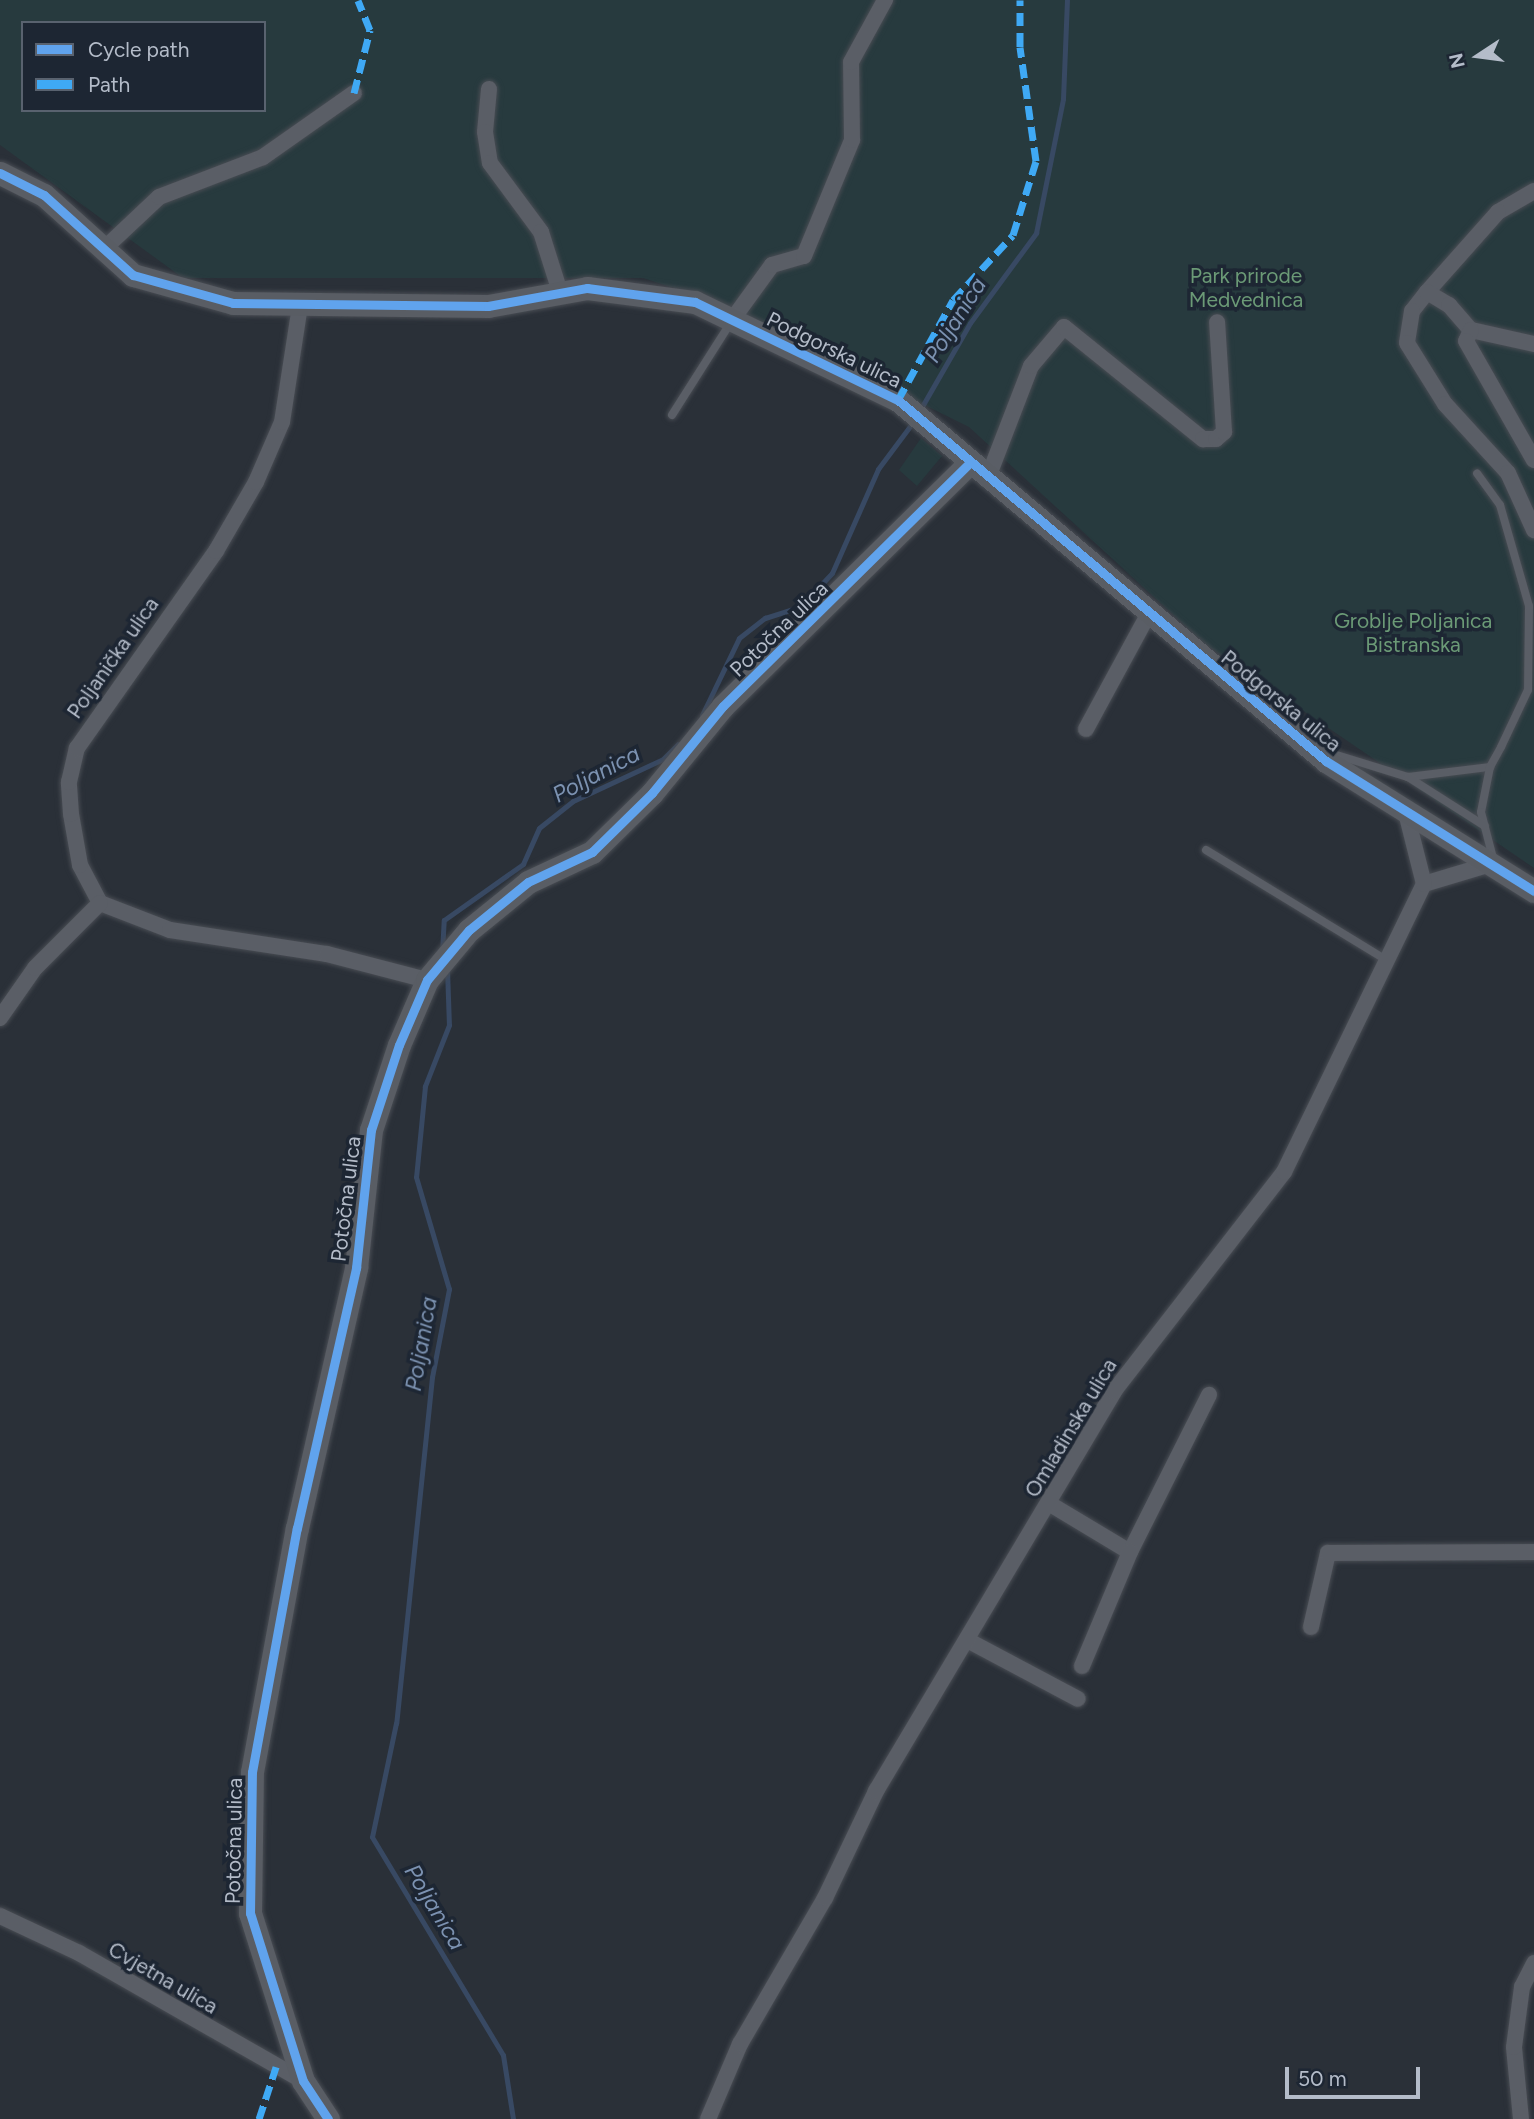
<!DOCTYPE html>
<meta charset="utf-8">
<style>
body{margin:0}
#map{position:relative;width:1534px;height:2119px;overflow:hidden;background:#2a3038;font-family:Figtree,sans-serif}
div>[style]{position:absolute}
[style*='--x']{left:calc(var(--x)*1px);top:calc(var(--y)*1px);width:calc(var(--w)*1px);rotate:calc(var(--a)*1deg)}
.green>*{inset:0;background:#273a3e}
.stream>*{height:5px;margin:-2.5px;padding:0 2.5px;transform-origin:2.5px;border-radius:2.5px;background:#384963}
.roads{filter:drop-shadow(0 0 2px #484c53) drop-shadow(0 0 2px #484c53)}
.lane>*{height:8px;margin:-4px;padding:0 4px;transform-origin:4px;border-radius:4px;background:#5a5e66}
.street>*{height:16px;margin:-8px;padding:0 8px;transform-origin:8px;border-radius:8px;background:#5a5e66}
.secondary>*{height:23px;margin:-11.5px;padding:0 11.5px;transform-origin:11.5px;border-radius:11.5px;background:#595d64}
.quiet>*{height:7px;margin-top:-3.5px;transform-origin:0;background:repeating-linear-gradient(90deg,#3fa9f5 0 14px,transparent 0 21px)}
.cycleway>*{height:9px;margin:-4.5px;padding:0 4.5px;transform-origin:4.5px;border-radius:4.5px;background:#60a3ed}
span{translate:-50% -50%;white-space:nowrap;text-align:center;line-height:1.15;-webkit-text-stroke:7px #1d2633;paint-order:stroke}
.park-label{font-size:21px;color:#6b9a76}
.street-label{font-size:21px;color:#b4bcc9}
.water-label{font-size:23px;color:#7c92b1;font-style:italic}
.legend{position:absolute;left:21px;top:21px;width:245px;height:91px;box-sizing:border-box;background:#1d2633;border:2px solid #59626f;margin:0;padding:9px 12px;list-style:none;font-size:21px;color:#b4bcc9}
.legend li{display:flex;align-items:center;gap:14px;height:35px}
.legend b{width:35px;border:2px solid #59626f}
.north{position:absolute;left:1443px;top:21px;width:70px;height:70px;-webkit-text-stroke:5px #1d2633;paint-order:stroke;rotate:257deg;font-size:19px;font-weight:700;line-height:28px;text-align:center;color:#b4bcc9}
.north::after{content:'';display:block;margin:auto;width:24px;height:32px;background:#b4bcc9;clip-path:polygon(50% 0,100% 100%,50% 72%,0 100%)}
.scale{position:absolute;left:1285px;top:2067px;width:135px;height:32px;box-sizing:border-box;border:4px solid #b4bcc9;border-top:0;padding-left:9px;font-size:21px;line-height:24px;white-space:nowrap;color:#b4bcc9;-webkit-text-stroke:5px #1d2633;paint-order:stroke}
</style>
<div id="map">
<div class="green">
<div style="clip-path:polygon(evenodd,0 0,1534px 0,1534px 868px,1205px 644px,969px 427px,716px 302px,643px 278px,183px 278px,0 145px,0 0,23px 23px,264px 23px,264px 110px,23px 110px,23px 23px)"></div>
<div style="clip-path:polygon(921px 438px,942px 456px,917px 486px,899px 470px)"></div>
</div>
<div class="stream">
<div style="--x:920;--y:410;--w:100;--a:-60.1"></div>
<div style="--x:970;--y:323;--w:112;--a:-53.7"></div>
<div style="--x:1036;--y:233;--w:137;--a:-78.6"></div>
<div style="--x:1063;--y:99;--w:99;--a:-87.7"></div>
<div style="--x:702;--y:715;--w:85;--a:-64.3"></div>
<div style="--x:739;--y:638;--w:33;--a:-38"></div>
<div style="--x:765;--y:618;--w:38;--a:-18"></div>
<div style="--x:801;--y:606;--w:45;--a:-46.8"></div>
<div style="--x:832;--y:573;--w:114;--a:-66.1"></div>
<div style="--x:878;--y:469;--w:59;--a:-53.3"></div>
<div style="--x:442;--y:953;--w:33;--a:-87"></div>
<div style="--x:444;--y:920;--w:97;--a:-35.3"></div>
<div style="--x:523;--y:864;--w:39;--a:-66"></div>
<div style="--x:539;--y:828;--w:43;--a:-38.5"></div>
<div style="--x:573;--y:801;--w:99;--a:-25"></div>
<div style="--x:663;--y:759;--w:21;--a:-45"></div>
<div style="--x:447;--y:969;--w:56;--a:88"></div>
<div style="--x:449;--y:1025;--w:66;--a:111.5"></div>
<div style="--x:425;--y:1086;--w:91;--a:95.6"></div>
<div style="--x:416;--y:1177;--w:117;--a:73.6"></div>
<div style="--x:449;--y:1289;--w:90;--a:100.9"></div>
<div style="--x:432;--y:1377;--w:348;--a:95.9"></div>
<div style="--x:396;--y:1723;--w:116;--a:101.9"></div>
<div style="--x:372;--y:1837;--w:254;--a:59"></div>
<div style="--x:503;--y:2055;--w:65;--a:81.1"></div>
</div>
<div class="roads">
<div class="lane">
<div style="--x:672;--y:415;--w:110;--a:-57.6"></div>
<div style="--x:1327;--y:752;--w:85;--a:17.2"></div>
<div style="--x:1408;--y:777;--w:83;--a:-7"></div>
<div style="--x:1490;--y:767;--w:23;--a:-61"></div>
<div style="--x:1501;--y:747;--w:63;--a:-64.7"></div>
<div style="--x:1528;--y:690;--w:84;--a:-89.3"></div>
<div style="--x:1529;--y:606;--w:105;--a:-106"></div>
<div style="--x:1500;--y:505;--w:39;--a:-126"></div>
<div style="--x:1490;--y:767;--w:46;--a:101.3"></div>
<div style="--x:1481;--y:812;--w:52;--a:75.4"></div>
<div style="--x:1408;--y:777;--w:91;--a:32.5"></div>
<div style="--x:1206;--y:850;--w:211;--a:31.4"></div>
</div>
<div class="street">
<div style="--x:489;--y:89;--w:43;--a:95.3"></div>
<div style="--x:485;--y:132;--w:31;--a:81"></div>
<div style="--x:490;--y:163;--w:86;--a:53.5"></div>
<div style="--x:541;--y:232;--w:63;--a:72.4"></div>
<div style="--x:1534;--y:191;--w:42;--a:149.7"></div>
<div style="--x:1498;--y:212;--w:107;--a:131.6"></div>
<div style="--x:1427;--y:292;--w:24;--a:128"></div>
<div style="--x:1412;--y:311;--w:32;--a:99"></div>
<div style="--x:1407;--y:343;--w:72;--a:58.1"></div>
<div style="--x:1445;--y:404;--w:93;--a:47.6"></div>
<div style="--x:1508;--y:473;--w:63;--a:65.5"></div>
<div style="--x:107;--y:246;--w:71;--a:-43.3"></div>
<div style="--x:159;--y:197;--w:111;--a:-21"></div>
<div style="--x:263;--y:157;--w:111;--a:-35.1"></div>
<div style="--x:1427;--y:292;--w:26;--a:31"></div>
<div style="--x:1449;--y:305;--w:33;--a:49"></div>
<div style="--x:732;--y:320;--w:68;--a:-54"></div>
<div style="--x:772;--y:265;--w:33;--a:-16"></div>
<div style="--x:804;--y:256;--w:126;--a:-67.5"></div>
<div style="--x:852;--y:140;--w:78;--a:-90.7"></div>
<div style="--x:851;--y:62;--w:71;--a:-61.3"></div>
<div style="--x:1534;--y:344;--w:65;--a:-167.5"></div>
<div style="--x:1471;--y:330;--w:12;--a:114"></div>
<div style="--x:1466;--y:341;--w:137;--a:60.3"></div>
<div style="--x:987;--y:480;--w:122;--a:-68.9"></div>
<div style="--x:1031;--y:366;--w:51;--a:-49.8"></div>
<div style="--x:1064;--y:327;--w:179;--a:38.9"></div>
<div style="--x:1203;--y:439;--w:13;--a:0"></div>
<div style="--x:1216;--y:439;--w:11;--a:-41"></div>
<div style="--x:1224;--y:432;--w:110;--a:-93.6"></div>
<div style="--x:1086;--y:729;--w:130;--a:-61.5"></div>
<div style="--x:1424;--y:884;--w:73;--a:-16.7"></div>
<div style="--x:100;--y:903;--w:43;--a:-117.8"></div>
<div style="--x:80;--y:865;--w:52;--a:-100"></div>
<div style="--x:71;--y:814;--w:32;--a:-94"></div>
<div style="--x:69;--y:782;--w:35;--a:-77"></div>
<div style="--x:77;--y:748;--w:241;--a:-54.8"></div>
<div style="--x:216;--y:551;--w:80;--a:-59.9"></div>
<div style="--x:256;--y:482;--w:65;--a:-66.6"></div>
<div style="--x:282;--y:422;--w:117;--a:-81.2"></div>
<div style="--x:100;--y:903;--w:75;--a:21.1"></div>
<div style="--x:170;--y:930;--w:159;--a:8.7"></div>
<div style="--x:327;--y:954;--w:103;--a:14.6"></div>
<div style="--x:0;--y:1018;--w:61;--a:-55"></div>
<div style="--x:35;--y:968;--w:92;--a:-45"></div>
<div style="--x:1050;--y:1504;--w:93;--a:31"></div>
<div style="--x:1130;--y:1552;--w:176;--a:-63.3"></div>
<div style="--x:1311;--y:1627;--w:76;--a:-77.1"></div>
<div style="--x:1328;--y:1553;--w:206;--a:-0.3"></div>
<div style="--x:969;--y:1641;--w:123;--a:28"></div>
<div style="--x:1082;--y:1666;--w:124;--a:-67.2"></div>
<div style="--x:0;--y:1916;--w:87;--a:25.1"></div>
<div style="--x:79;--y:1953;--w:258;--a:29.7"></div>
<div style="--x:708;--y:2119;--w:82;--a:-66.9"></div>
<div style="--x:740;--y:2044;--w:169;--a:-59.8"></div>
<div style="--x:825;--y:1898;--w:119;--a:-64.5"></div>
<div style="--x:876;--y:1791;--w:465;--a:-59.2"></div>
<div style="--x:1114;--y:1391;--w:277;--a:-52.2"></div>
<div style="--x:1284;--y:1172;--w:320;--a:-64.1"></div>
<div style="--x:1424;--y:884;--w:77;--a:-104.2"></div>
<div style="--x:1521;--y:2119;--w:72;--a:-95.6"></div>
<div style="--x:1514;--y:2047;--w:61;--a:-82.4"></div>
<div style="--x:1522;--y:1987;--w:27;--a:-63"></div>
</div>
<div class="secondary">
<div style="--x:0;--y:173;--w:49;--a:26.6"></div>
<div style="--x:44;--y:195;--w:120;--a:42"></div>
<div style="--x:133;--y:275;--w:104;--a:15.6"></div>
<div style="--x:233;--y:303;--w:255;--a:0.7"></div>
<div style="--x:488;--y:306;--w:101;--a:-10.3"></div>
<div style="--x:587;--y:288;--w:109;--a:7.4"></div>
<div style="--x:695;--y:302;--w:225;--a:25.8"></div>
<div style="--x:898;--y:400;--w:560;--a:40.15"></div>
<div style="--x:1326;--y:761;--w:245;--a:32"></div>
<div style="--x:328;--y:2119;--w:45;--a:-123.3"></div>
<div style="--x:303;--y:2081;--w:176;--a:-107.5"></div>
<div style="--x:250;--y:1913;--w:141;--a:-89.2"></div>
<div style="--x:252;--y:1772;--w:248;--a:-79.6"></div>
<div style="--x:297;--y:1528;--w:267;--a:-77.2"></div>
<div style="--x:356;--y:1268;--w:139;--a:-83.8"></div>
<div style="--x:371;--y:1130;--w:89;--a:-71.8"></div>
<div style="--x:399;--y:1045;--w:71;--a:-66.7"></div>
<div style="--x:427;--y:980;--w:65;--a:-50"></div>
<div style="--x:469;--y:930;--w:76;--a:-39.1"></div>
<div style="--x:528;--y:882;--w:71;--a:-25.1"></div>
<div style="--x:592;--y:852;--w:84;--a:-44.5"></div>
<div style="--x:652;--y:793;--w:112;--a:-50.8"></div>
<div style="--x:723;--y:706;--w:344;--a:-44.6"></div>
</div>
</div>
<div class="quiet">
<div style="--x:354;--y:93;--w:65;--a:-75.7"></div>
<div style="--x:370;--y:30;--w:32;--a:-112"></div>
<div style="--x:898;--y:400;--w:114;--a:-61.2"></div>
<div style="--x:953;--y:300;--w:88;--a:-47.3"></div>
<div style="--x:1013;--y:235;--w:77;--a:-72.7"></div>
<div style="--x:1036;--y:161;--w:115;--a:-98"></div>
<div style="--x:1020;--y:47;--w:47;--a:-90"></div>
<div style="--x:259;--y:2119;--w:55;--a:-71.9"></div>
</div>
<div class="cycleway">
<div style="--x:0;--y:173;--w:49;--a:26.6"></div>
<div style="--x:44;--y:195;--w:120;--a:42"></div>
<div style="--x:133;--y:275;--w:104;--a:15.6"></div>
<div style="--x:233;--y:303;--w:255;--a:0.7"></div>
<div style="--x:488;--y:306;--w:101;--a:-10.3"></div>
<div style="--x:587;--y:288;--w:109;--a:7.4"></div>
<div style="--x:695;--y:302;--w:225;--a:25.8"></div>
<div style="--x:898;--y:400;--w:560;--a:40.15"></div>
<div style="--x:1326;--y:761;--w:245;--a:32"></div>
<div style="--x:328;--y:2119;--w:45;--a:-123.3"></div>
<div style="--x:303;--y:2081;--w:176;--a:-107.5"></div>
<div style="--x:250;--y:1913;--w:141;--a:-89.2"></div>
<div style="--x:252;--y:1772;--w:248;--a:-79.6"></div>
<div style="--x:297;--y:1528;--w:267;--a:-77.2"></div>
<div style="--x:356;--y:1268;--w:139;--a:-83.8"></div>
<div style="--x:371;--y:1130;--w:89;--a:-71.8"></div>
<div style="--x:399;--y:1045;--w:71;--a:-66.7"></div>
<div style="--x:427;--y:980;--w:65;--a:-50"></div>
<div style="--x:469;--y:930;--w:76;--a:-39.1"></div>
<div style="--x:528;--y:882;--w:71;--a:-25.1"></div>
<div style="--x:592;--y:852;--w:84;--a:-44.5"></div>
<div style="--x:652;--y:793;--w:112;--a:-50.8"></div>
<div style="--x:723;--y:706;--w:344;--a:-44.6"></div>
</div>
<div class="park-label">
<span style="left:1246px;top:288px">Park prirode<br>Medvednica</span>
<span style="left:1413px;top:633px">Groblje Poljanica<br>Bistranska</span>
</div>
<div class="street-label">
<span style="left:834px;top:350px;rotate:26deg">Podgorska ulica</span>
<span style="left:779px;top:629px;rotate:-44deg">Potočna ulica</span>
<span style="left:113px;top:658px;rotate:-55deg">Poljanička ulica</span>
<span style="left:1281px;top:701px;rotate:39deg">Podgorska ulica</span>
<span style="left:346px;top:1199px;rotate:-83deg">Potočna ulica</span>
<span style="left:1071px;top:1428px;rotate:-59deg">Omladinska ulica</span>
<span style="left:234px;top:1841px;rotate:-89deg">Potočna ulica</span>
<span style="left:163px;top:1978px;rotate:30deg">Cvjetna ulica</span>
</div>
<div class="water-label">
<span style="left:955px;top:320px;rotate:-58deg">Poljanica</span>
<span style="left:596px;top:774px;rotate:-28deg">Poljanica</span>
<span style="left:421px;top:1344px;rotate:-80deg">Poljanica</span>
<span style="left:435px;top:1907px;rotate:59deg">Poljanica</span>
</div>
<ul class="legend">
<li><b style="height:9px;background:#60a3ed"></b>Cycle path</li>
<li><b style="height:9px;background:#3fa9f5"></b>Path</li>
</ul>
<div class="north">N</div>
<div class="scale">50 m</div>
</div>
